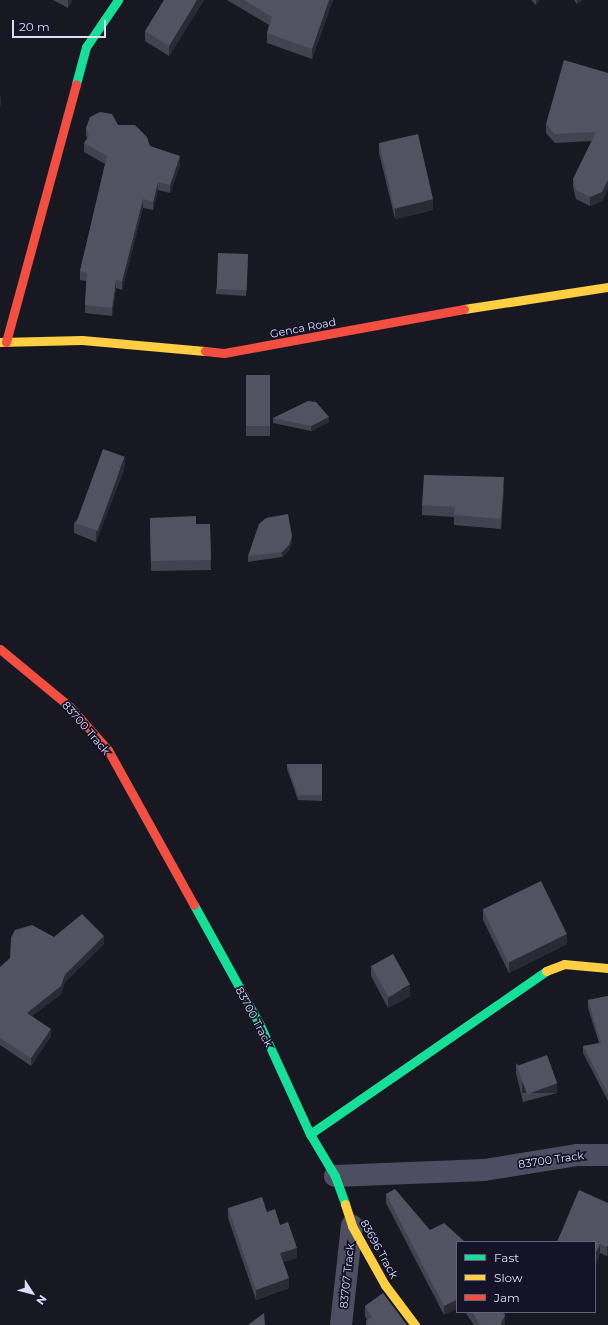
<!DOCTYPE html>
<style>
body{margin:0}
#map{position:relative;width:608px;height:1325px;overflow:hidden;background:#181822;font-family:Montserrat,sans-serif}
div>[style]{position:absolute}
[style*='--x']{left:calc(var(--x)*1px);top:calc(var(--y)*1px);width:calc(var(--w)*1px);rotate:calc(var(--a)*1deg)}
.street>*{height:22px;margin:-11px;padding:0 11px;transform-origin:11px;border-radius:11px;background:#4e4e62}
.fast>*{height:9px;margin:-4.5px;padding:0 4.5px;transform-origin:4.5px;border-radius:4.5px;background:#16e098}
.slow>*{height:9px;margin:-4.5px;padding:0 4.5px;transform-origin:4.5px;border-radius:4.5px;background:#ffcf43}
.jam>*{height:9px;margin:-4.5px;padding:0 4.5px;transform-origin:4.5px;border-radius:4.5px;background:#f24e42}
.wall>*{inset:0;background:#424250;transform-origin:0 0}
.shaded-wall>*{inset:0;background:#2a2a36;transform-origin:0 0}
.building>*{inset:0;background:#525262;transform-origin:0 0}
span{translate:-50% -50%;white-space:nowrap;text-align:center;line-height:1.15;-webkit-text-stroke:3.5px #141327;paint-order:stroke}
.street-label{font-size:11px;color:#dddcfb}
.legend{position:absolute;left:456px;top:1241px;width:140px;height:72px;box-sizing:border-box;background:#141327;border:1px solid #64637c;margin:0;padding:5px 7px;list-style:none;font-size:12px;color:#dddcfb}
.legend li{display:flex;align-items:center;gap:8px;height:20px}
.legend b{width:20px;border:1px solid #64637c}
.north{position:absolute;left:12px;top:1273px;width:40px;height:40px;-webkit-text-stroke:3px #141327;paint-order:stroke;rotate:126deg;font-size:11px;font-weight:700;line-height:16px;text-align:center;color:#dddcfb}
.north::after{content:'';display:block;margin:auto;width:14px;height:18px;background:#dddcfb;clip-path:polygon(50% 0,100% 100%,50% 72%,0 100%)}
.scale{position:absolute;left:12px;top:20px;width:94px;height:18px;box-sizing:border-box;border:2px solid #dddcfb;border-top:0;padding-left:5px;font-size:12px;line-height:14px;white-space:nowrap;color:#dddcfb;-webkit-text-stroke:3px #141327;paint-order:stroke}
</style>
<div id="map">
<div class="street">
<div style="--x:335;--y:1176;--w:149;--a:-2.3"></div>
<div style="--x:484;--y:1170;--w:95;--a:-9.1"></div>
<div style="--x:578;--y:1155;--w:30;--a:0"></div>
<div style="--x:341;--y:1325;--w:100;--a:-83.7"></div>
</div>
<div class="fast">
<div style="--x:76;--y:84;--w:38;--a:-75"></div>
<div style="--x:86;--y:47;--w:57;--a:-55.8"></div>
<div style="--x:194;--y:905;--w:137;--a:61.2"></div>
<div style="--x:260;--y:1025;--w:120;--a:65.4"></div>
<div style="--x:310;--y:1134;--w:49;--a:59.2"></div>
<div style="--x:335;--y:1176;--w:30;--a:70"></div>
<div style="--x:310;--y:1134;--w:287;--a:-34.6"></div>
</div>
<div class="slow">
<div style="--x:464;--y:309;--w:146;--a:-8.7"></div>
<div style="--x:0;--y:342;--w:82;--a:-1.4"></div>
<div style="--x:82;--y:340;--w:123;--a:5.1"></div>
<div style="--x:546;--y:971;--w:19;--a:-21"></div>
<div style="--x:564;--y:964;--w:44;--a:5.2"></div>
<div style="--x:345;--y:1204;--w:23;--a:72"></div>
<div style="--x:352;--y:1226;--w:68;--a:60.8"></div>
<div style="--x:385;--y:1285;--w:50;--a:53.1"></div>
</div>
<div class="jam">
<div style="--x:6;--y:342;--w:267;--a:-74.8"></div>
<div style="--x:205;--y:351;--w:19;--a:6"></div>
<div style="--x:224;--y:353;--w:244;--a:-10.4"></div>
<div style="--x:0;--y:649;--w:91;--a:39.6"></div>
<div style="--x:70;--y:707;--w:57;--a:48.5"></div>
<div style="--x:108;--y:750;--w:177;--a:61"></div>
</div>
<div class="wall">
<div style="clip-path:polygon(53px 0,72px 0,68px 8px)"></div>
<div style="clip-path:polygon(204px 0,169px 56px,145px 41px,145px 31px)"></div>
<div style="clip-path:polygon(227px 0,333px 0,312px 59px,267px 43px,267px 33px,269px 25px)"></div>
<div style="clip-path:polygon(531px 0,539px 0,536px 5px)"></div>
<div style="clip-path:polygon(574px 0,582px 0,577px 4px)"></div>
<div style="clip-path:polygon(608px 73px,608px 189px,602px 201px,590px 206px,576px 199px,573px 187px,573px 179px,592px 141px,555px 143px,546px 133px,546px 124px)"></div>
<div style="clip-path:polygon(118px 125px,180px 165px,170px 193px,158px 190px,153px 210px,143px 208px,122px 290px,116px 288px,112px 316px,85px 313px,86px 281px,80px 280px,80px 271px,105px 164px,84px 152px,84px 143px,87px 139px,86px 136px,86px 128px)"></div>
<div style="clip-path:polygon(379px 143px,433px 210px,395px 219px,379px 153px)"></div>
<div style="clip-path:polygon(248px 254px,246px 296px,216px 294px,216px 289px)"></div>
<div style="left:246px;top:375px;width:24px;height:61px"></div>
<div style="clip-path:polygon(273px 418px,329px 422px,311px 431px,273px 423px)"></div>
<div style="clip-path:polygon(125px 467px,96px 542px,74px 533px,74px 523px)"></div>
<div style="clip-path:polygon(504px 487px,501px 529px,454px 525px,454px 517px,422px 515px,422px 505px)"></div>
<div style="clip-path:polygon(150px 518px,196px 524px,210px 524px,211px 570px,151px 571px)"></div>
<div style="clip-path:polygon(292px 542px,289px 550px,282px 557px,248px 562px,248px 556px)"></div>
<div style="clip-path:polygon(287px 764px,322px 764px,322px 801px,298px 800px,287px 769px)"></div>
<div style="clip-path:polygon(483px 910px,567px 944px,509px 973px,483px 920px)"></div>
<div style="clip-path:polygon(54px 937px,104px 944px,65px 982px,61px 994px,32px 1016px,51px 1036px,31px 1066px,0 1045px,0 967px)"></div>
<div style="clip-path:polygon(371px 966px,410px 996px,388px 1008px,371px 976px)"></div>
<div style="clip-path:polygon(608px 996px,608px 1101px,583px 1053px,583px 1046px,599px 1043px,588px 1008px,588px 1000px)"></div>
<div style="clip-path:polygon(516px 1063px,557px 1093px,523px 1102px,516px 1073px)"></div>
<div style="clip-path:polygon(386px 1194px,430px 1230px,465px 1242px,444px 1315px,386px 1203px)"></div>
<div style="clip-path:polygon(608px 1203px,607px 1256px,600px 1253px,595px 1265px)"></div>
<div style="clip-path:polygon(228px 1208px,267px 1212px,280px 1225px,297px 1258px,283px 1262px,289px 1288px,256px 1300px,228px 1218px)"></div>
<div style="clip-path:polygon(365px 1306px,407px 1325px,366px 1325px,366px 1321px,367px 1320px,365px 1316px)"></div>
<div style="clip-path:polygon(465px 1312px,504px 1312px,505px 1325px,474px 1325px)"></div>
</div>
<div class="shaded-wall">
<div style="clip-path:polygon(68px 0,72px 0,68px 8px)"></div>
<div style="clip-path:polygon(197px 0,204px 0,169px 56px,169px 46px)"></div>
<div style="clip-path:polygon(329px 0,333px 0,312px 59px,312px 49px)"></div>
<div style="clip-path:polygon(536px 0,539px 0,536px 5px)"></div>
<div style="clip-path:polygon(577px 0,582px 0,577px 4px)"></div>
<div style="clip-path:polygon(1px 95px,1px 105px,0 108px,0 98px)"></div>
<div style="clip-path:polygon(180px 156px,180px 165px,170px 193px,170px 185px)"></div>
<div style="clip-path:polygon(608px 180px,608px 189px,602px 201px,590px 206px,590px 197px)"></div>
<div style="clip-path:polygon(158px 182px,158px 190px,153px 210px,153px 202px)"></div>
<div style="clip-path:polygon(143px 199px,143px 208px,122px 290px,122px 281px)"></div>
<div style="clip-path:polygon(433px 199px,433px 210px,395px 219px,395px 209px)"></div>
<div style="clip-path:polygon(116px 280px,116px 288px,112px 316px,112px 308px)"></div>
<div style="clip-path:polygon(329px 417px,329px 422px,311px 431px,311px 426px)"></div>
<div style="clip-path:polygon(125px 457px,125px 467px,96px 542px,96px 532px)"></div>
<div style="clip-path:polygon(504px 477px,504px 487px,501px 529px,501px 519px)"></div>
<div style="clip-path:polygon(292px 536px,292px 542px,289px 550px,282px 557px,282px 552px)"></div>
<div style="clip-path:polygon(567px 934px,567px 944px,509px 973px,509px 962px)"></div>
<div style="clip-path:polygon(104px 936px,104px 944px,65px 982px,61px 994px,27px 1020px,27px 1013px)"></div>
<div style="clip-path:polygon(410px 985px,410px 996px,388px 1008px,388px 998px)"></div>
<div style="clip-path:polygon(51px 1029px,51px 1036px,31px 1066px,31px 1058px)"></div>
<div style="left:557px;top:1083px;width:10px;height:35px;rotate:90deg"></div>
<div style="clip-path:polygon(600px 1244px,600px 1253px,595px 1265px,595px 1255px)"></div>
<div style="clip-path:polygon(608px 1245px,608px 1255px,607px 1256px,607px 1247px)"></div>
<div style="clip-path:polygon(297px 1248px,297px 1258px,280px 1263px,280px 1253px)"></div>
<div style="clip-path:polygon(289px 1278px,289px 1288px,256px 1300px,256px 1290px)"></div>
<div style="clip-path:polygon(457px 1300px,457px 1309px,444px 1315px,444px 1306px)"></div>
<div style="clip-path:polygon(505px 1316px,505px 1325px,501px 1325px,501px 1323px)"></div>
</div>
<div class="building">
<div style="clip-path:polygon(164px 0,197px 0,169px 46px,145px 31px)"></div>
<div style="clip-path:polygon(244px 0,329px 0,312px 49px,267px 33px,272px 17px)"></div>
<div style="clip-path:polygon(564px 60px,608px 73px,608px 180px,602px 192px,590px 197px,576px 190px,573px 179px,596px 132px,555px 134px,546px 124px)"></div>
<div style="clip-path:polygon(100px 112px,112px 114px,118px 125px,135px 125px,147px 137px,150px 146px,180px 156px,170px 185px,158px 182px,153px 202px,143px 199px,122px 281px,116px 280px,112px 308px,85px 305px,87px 273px,80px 271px,107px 156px,84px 143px,89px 136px,86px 128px,90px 117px)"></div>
<div style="left:418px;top:134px;width:67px;height:40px;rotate:77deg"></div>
<div style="left:218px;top:253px;width:30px;height:36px;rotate:2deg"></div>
<div style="left:246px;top:375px;width:24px;height:51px"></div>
<div style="clip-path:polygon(308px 401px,316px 402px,329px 417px,311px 426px,273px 418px)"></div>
<div style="left:103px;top:449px;width:23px;height:79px;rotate:20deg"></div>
<div style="clip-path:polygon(424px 475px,504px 477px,501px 519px,454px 515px,455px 507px,422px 505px)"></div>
<div style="clip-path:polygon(288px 514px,292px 536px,289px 545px,282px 552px,248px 556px,259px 524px,266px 518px)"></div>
<div style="clip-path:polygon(196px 516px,196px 524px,210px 524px,211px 560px,151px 561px,150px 518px)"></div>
<div style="clip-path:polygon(287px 764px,322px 764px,322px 795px,298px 795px)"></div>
<div style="left:541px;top:881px;width:59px;height:65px;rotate:64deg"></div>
<div style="clip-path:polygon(82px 914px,104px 936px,65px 974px,61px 986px,27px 1013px,51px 1029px,31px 1058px,0 1038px,0 967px,10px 958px,11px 938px,15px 930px,32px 925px,54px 937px)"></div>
<div style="left:393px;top:954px;width:35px;height:25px;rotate:61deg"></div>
<div style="clip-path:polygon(608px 996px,608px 1094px,583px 1046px,601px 1043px,588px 1000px)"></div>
<div style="left:547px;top:1055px;width:30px;height:32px;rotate:70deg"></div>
<div style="clip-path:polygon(395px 1189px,430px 1230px,444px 1223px,465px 1242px,457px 1242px,457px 1300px,444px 1306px,386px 1194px)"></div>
<div style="clip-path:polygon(579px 1190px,608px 1203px,608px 1245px,607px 1247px,600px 1244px,595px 1255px,595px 1242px,557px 1242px)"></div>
<div style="clip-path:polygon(262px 1197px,267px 1212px,275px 1209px,280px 1225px,288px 1222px,297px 1248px,280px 1253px,289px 1278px,256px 1290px,228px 1208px)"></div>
<div style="clip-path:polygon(383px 1293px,407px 1325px,369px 1325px,366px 1321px,372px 1317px,365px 1306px)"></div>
<div style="clip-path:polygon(472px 1312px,504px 1312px,505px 1316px,501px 1323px,502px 1325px,481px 1325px)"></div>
<div style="clip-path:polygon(264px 1313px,265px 1325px,248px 1325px)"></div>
</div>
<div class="street-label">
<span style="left:303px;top:328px;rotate:-11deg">Genca Road</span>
<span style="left:86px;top:728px;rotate:49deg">83700 Track</span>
<span style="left:254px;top:1017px;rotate:62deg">83700 Track</span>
<span style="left:551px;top:1160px;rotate:-8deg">83700 Track</span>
<span style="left:379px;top:1249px;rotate:61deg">83696 Track</span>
<span style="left:347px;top:1276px;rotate:-84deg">83707 Track</span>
</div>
<ul class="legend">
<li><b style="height:5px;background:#16e098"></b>Fast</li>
<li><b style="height:5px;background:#ffcf43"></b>Slow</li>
<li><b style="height:5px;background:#f24e42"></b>Jam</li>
</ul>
<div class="north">N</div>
<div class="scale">20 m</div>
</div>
